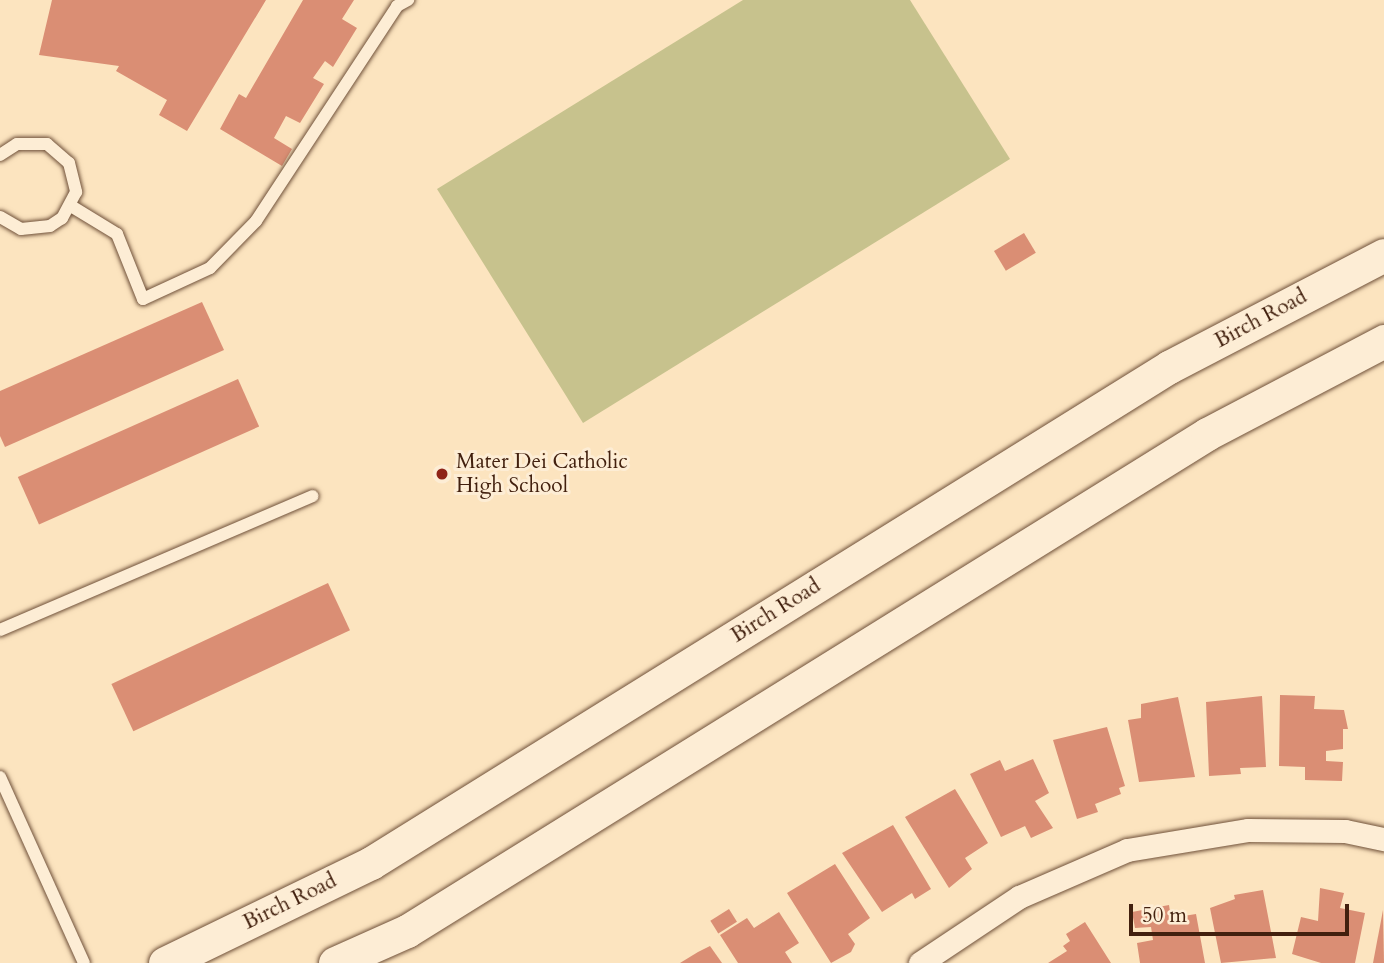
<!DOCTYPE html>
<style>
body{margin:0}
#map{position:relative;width:1384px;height:963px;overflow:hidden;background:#fce4bf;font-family:Cardo,serif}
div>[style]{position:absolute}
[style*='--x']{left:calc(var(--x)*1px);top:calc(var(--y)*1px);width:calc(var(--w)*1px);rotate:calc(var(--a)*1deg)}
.green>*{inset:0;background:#c7c28d}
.building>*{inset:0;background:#da8e74;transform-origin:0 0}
.roads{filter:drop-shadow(0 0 2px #70513a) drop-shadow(0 0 2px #70513a)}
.lane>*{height:12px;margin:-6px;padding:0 6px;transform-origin:6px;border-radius:6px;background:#fdedd5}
.street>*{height:23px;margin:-11.5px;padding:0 11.5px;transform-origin:11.5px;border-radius:11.5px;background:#fdedd5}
.secondary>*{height:33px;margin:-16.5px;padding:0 16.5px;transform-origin:16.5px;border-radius:16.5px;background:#fdedd5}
.dots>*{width:19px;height:19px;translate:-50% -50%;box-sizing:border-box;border:4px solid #fdedd5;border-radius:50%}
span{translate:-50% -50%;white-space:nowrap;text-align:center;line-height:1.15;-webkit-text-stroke:6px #fdedd5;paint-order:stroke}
.street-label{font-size:21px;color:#42200e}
.poi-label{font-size:21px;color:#42200e}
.left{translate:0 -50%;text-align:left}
.scale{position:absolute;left:1129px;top:904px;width:220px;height:32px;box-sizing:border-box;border:4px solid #42200e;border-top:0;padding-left:9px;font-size:21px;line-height:24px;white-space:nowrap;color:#42200e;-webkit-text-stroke:5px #fdedd5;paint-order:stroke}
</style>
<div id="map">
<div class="green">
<div style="clip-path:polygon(743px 0,910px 0,1010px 159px,583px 423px,437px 189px)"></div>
</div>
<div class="building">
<div style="clip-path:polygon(52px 0,266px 0,187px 131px,159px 115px,167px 100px,116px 71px,119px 66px,39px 55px)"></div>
<div style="clip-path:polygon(303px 0,354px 0,342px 19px,357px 28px,333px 67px,325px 61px,313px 78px,324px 84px,300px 123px,286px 116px,274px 138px,292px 149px,282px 166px,220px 129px,239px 94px,246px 98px)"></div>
<div style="left:1024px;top:233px;width:23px;height:35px;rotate:59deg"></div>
<div style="clip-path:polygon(202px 302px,224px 350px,5px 447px,0 436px,0 391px)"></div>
<div style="left:238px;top:379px;width:52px;height:241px;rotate:66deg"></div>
<div style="left:328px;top:583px;width:52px;height:239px;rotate:65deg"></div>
<div style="clip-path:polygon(1280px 695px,1315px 696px,1314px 709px,1344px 710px,1348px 729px,1343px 729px,1343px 749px,1326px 751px,1326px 761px,1343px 762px,1342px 781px,1305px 780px,1305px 767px,1279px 766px)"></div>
<div style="clip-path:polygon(1262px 696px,1266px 767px,1240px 768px,1241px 774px,1209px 776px,1206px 702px)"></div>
<div style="clip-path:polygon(1178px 697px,1195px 777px,1139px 782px,1128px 720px,1141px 718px,1141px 704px)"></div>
<div style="clip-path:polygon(1107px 727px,1125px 786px,1119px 788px,1121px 794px,1095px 804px,1098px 812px,1077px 819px,1053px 740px)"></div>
<div style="clip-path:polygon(1033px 759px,1049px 793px,1035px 801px,1053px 828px,1031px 838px,1025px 826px,1001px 837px,970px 774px,1000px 760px,1005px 771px)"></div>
<div style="clip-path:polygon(955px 789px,988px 843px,965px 858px,972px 869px,949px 888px,905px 817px)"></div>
<div style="clip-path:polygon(893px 825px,931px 889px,915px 899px,912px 893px,882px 912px,842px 853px)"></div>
<div style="clip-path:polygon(835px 864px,870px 918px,848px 934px,855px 944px,851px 952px,831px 963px,787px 893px)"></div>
<div style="clip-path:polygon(1320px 888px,1344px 893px,1340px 908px,1365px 913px,1355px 963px,1321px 963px,1292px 954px,1301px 917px,1318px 921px)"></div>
<div style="clip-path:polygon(1263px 890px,1276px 958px,1221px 963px,1210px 908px,1235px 899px,1234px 895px)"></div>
<div style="clip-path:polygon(1169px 905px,1171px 918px,1196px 914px,1205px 963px,1140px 963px,1137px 943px,1153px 940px,1151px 927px,1135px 928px,1132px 912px)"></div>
<div style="left:729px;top:909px;width:15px;height:22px;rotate:58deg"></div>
<div style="clip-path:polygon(1383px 910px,1384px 963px,1373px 963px)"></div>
<div style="clip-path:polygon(779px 912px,799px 943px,785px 952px,792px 963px,738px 963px,720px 935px,747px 918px,754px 928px)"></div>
<div style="clip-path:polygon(1085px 922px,1111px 963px,1048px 963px,1067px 951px,1063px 946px,1070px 941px,1066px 934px)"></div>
<div style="clip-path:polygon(710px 946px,722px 963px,680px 963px,698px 952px)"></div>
</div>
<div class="roads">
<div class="lane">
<div style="--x:0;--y:155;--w:20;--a:-33"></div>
<div style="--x:17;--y:144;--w:30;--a:0"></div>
<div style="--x:47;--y:144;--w:29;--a:41"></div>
<div style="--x:69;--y:163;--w:30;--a:76"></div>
<div style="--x:76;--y:192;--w:30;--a:118"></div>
<div style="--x:62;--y:218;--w:14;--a:146"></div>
<div style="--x:50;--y:226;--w:29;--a:174"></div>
<div style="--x:21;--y:229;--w:24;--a:-150"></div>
<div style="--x:71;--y:206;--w:54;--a:31.3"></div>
<div style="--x:117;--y:234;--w:70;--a:68.2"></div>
<div style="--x:143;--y:299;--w:74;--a:-24.8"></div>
<div style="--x:210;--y:268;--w:66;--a:-45.6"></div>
<div style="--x:256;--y:221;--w:257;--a:-56.7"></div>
<div style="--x:397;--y:6;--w:13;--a:-29"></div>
<div style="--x:0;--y:630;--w:340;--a:-23.2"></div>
<div style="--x:0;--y:777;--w:204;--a:65.7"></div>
</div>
<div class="street">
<div style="--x:920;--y:963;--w:119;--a:-33.7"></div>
<div style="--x:1019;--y:897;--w:118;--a:-23.5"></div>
<div style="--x:1127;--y:850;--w:123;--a:-9.4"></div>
<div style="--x:1248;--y:830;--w:97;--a:0.6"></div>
<div style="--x:1345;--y:831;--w:40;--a:12"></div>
</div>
<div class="secondary">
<div style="--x:165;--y:963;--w:229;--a:-25.9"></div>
<div style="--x:371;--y:863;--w:940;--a:-31.86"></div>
<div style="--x:1169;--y:367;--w:242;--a:-27.5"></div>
<div style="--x:335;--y:963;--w:79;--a:-24"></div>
<div style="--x:407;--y:931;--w:942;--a:-31.85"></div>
<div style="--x:1207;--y:434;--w:200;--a:-27.7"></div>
</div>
</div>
<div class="dots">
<div style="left:442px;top:474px;background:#8f2418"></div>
</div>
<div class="street-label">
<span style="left:1261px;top:319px;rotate:-28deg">Birch Road</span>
<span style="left:776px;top:611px;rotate:-32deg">Birch Road</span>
<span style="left:290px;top:902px;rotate:-26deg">Birch Road</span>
</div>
<div class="poi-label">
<span class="left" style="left:456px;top:474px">Mater Dei Catholic<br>High School</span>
</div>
<div class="scale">50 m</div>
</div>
